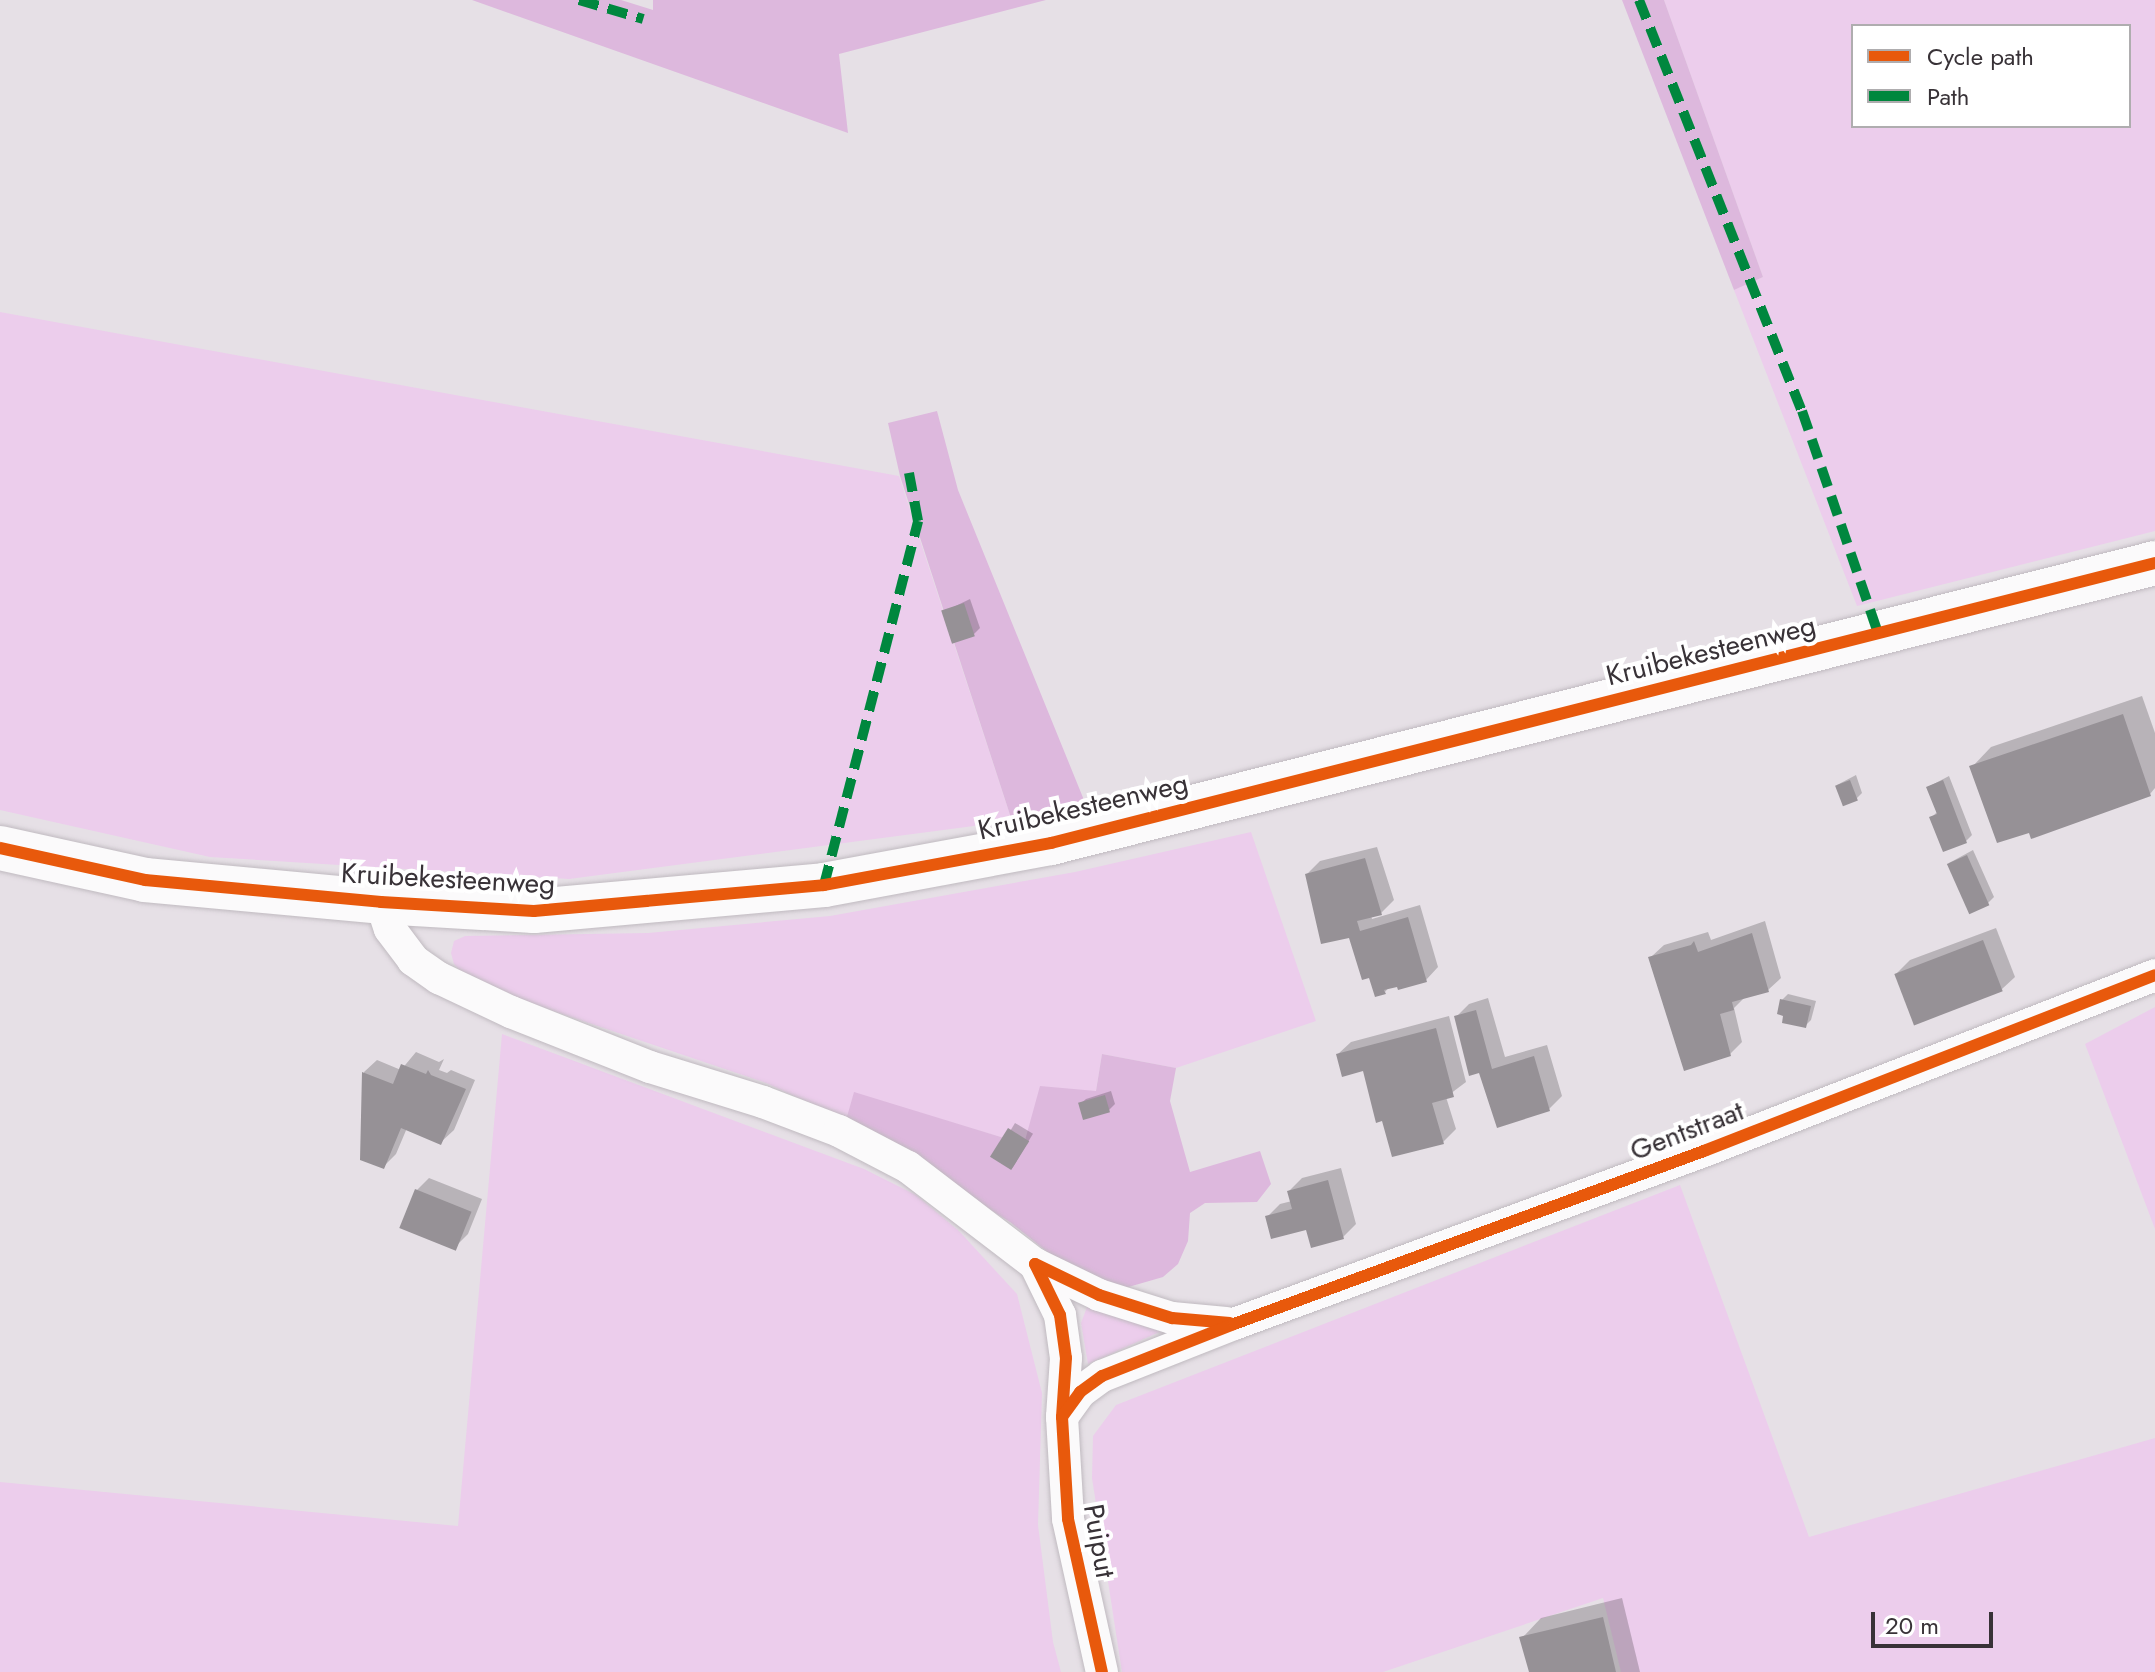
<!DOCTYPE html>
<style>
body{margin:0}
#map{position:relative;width:2155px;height:1672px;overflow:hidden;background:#e6e0e6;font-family:Jost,sans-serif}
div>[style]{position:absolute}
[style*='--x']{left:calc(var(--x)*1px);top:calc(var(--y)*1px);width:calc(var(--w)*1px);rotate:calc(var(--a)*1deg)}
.green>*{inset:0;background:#eccdec}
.forest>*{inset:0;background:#ddb8dd}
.shadow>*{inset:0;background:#0003;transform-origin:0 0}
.building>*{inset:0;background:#969196;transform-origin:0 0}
.roads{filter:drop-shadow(0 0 2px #c0bac0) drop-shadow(0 0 2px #c0bac0)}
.street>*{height:32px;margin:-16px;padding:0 16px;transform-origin:16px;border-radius:16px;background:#fbfafb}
.secondary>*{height:44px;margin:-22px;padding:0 22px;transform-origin:22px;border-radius:22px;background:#fbfafb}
.quiet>*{height:10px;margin-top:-5px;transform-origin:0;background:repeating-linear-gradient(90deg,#00873e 0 20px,transparent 0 30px)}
.cycleway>*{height:12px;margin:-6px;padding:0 6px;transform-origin:6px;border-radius:6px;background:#e8590c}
span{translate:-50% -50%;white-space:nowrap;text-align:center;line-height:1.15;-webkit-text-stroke:8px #fff;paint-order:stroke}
.street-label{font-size:28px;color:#383237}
.legend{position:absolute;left:1851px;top:24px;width:280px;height:104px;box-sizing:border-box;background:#fff;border:2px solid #afadaf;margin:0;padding:10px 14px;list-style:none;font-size:24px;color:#383237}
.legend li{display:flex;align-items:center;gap:16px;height:40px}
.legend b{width:40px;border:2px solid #afadaf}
.scale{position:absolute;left:1871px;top:1612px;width:122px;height:36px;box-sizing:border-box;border:4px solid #383237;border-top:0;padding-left:10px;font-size:24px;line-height:28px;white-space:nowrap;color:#383237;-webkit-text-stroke:6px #fff;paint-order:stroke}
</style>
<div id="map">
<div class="green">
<div style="clip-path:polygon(evenodd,1664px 0,2155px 0,2155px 531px,1857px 606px,1734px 290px,1763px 277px,1664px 0,1853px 26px,2129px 26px,2129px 126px,1853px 126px,1853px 26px)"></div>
<div style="clip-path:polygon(0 312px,899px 476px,1012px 821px,569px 879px,210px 857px,0 810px)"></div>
<div style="clip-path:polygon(1251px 832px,1316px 1021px,1176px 1068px,1102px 1054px,1096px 1091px,1024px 1144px,854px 1093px,846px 1120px,766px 1083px,509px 996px,465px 976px,454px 964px,451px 953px,454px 941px,465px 936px,648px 933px,830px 916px,1075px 872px)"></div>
<div style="clip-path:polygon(2155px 1007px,2155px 1229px,2085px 1044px)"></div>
<div style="clip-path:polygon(502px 1034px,864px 1169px,916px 1195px,959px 1231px,1017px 1294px,1042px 1393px,1038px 1525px,1053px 1642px,1061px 1672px,0 1672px,0 1482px,458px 1526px)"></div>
<div style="clip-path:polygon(1680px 1185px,1809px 1537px,2155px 1438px,2155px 1672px,1621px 1672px,1603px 1598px,1383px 1672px,1122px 1672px,1092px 1478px,1093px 1436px,1116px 1405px)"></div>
<div style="clip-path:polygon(1087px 1307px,1164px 1330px,1088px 1364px,1081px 1323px)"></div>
</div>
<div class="forest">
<div style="clip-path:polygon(472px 0,621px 0,653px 10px,653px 0,1046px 0,839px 54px,848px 133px)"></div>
<div style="clip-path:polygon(1622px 0,1664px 0,1763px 277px,1734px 290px)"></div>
<div style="clip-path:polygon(937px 411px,958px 490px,1086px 805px,1012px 821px,900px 476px,888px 423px)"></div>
<div style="clip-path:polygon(1102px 1054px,1176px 1068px,1170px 1101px,1190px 1172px,1260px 1151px,1271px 1184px,1257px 1202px,1205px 1203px,1190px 1213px,1188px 1241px,1178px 1264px,1163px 1277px,1125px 1288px,1095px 1280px,1055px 1258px,1010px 1222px,846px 1120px,854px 1092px,1024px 1144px,1040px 1086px,1096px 1091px)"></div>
</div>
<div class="shadow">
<div style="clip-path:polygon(970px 599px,980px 628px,974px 634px,943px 612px)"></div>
<div style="clip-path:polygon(2142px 696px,2155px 733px,2155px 788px,2150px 794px,1972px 767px,1991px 747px)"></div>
<div style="clip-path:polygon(1856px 775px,1862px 793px,1856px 799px,1837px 785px)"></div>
<div style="clip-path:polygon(1949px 776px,1972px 835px,1966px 841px,1931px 818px,1938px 811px,1928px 787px)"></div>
<div style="clip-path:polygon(1377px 847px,1394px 900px,1381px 913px,1371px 915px,1372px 919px,1420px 905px,1438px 967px,1426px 980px,1390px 986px,1385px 992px,1370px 976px,1351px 935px,1307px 874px,1320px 861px)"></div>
<div style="clip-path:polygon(1973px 850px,1994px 897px,1988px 903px,1949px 863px)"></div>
<div style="clip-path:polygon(1765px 921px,1781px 978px,1768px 990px,1745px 997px,1734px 1008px,1742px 1042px,1730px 1054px,1651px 957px,1664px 945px,1708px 932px,1711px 940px)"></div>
<div style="clip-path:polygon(1996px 928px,2015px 977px,2002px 989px,1897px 973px,1910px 960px)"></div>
<div style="clip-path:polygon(1788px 994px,1816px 1001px,1811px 1020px,1805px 1026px,1782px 1000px)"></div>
<div style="clip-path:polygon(1488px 998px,1505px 1057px,1547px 1045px,1562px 1096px,1549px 1109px,1480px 1071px,1456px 1017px,1469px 1004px)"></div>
<div style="clip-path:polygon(1449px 1016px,1466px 1082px,1446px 1097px,1456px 1129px,1443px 1142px,1383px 1118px,1364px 1069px,1338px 1054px,1351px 1042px)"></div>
<div style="clip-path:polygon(416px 1052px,439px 1062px,444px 1059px,439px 1070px,447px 1073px,451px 1070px,475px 1080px,454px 1130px,441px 1142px,407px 1128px,396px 1154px,383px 1167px,362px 1158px,364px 1072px,377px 1060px,401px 1070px)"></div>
<div style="clip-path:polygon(1111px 1091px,1115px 1104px,1109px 1110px,1080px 1104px,1086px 1099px)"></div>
<div style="left:1015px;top:1123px;width:21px;height:40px;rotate:31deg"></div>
<div style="clip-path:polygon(1341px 1168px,1356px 1224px,1343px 1237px,1267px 1217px,1280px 1204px,1292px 1201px,1289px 1191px,1302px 1178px)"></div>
<div style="clip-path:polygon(429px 1178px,482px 1199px,468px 1234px,455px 1247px,417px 1190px)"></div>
<div style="clip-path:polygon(1622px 1598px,1640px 1672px,1531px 1672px,1522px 1638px,1541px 1618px)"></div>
</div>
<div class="building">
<div style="left:964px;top:603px;width:35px;height:24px;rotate:72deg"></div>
<div style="clip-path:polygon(2123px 714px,2151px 796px,2031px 839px,2029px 833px,1997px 843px,1969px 766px)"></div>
<div style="left:1850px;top:780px;width:22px;height:16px;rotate:69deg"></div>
<div style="clip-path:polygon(1943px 780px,1967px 843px,1943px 852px,1929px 817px,1937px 814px,1926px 787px)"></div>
<div style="left:1967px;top:855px;width:55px;height:22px;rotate:66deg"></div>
<div style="clip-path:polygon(1365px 858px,1382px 915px,1357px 921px,1360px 931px,1408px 917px,1427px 982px,1398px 990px,1397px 987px,1384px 990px,1386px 994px,1375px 997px,1369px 978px,1362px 980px,1349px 938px,1321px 944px,1305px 874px)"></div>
<div style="clip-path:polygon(1752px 933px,1769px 992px,1732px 1002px,1734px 1010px,1720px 1014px,1731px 1056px,1684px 1071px,1648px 957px,1691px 945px,1694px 941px,1698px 952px)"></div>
<div style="left:1983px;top:940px;width:55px;height:95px;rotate:69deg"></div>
<div style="clip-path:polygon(1780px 999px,1811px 1006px,1806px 1028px,1782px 1023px,1783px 1016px,1777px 1014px)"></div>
<div style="clip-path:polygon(1476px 1010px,1492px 1069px,1534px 1056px,1550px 1111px,1497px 1128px,1479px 1073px,1469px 1076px,1454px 1016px)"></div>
<div style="clip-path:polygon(1436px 1028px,1454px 1097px,1432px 1103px,1444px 1144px,1392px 1157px,1382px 1121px,1376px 1123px,1363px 1071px,1342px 1077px,1336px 1054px)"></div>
<div style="clip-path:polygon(401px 1064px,426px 1074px,428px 1070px,431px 1075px,466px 1089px,441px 1145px,401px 1128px,384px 1169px,360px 1160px,362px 1072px,393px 1084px)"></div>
<div style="left:1105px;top:1095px;width:18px;height:28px;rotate:74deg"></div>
<div style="left:1008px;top:1128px;width:25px;height:34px;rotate:32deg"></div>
<div style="clip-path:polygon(1328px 1180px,1344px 1239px,1311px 1248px,1306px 1230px,1271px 1239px,1265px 1216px,1292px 1209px,1287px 1191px)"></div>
<div style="left:415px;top:1189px;width:61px;height:42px;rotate:22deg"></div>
<div style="clip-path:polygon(1603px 1617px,1616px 1672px,1529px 1672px,1519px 1637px)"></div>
</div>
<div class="roads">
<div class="street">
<div style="--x:381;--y:902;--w:28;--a:72"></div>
<div style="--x:390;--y:929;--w:39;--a:53"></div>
<div style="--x:413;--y:960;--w:32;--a:35"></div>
<div style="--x:439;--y:978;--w:80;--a:25.3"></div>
<div style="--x:511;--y:1012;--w:149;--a:21.6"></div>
<div style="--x:650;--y:1067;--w:118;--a:17.2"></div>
<div style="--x:763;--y:1102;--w:81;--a:20.9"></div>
<div style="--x:839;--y:1131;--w:78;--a:27.6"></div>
<div style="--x:908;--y:1167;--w:160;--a:37.4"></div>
<div style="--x:1035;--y:1264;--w:57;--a:63.9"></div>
<div style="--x:1060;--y:1315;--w:43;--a:82.1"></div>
<div style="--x:1066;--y:1358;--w:59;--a:93.9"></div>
<div style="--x:1062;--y:1417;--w:102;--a:86.6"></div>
<div style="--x:1068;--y:1519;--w:157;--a:77.5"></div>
<div style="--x:1035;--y:1264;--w:71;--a:25.8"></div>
<div style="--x:1099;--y:1295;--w:77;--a:17.5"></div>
<div style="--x:1172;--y:1318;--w:54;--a:5.3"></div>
<div style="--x:1062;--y:1417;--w:31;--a:-54"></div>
<div style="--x:1080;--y:1392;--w:27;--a:-36"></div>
<div style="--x:1102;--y:1376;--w:142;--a:-21.5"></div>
<div style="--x:1234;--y:1324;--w:501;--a:-20.21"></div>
<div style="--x:1704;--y:1151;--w:484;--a:-21.3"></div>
</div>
<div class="secondary">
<div style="--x:0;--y:848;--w:148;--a:12.4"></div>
<div style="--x:145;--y:880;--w:237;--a:5.3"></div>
<div style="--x:381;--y:902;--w:153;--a:3.4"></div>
<div style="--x:534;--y:911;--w:291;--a:-5.1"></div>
<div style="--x:824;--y:885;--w:231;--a:-10.5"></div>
<div style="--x:1051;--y:843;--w:1139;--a:-14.23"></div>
</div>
</div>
<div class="quiet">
<div style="--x:579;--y:0;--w:67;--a:16.5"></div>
<div style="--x:1639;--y:0;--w:442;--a:68.4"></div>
<div style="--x:1802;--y:411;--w:235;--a:71.1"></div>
<div style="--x:824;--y:885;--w:376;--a:-75.5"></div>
<div style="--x:918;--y:521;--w:49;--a:-100.6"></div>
</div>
<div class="cycleway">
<div style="--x:0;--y:848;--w:148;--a:12.4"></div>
<div style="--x:145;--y:880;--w:237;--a:5.3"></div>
<div style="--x:381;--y:902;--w:153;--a:3.4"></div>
<div style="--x:534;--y:911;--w:291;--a:-5.1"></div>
<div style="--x:824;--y:885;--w:231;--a:-10.5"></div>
<div style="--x:1051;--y:843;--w:1139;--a:-14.23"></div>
<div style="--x:1035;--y:1264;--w:57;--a:63.9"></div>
<div style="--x:1060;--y:1315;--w:43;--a:82.1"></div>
<div style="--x:1066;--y:1358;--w:59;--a:93.9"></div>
<div style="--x:1062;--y:1417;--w:102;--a:86.6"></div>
<div style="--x:1068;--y:1519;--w:157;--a:77.5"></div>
<div style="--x:1035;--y:1264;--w:71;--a:25.8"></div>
<div style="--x:1099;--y:1295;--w:77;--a:17.5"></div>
<div style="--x:1172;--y:1318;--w:58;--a:4.9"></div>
<div style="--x:1062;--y:1417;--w:31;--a:-54"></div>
<div style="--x:1080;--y:1392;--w:27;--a:-36"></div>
<div style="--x:1102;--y:1376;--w:142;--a:-21.5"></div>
<div style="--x:1234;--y:1324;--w:501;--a:-20.21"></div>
<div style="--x:1704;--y:1151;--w:484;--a:-21.3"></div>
</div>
<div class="street-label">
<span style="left:1711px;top:651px;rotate:-14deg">Kruibekesteenweg</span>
<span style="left:1083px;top:807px;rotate:-13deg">Kruibekesteenweg</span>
<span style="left:448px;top:879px;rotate:3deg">Kruibekesteenweg</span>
<span style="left:1687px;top:1131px;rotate:-21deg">Gentstraat</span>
<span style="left:1099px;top:1541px;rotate:80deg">Puiput</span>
</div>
<ul class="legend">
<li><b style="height:10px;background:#e8590c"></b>Cycle path</li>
<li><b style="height:10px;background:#00873e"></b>Path</li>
</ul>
<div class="scale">20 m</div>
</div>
